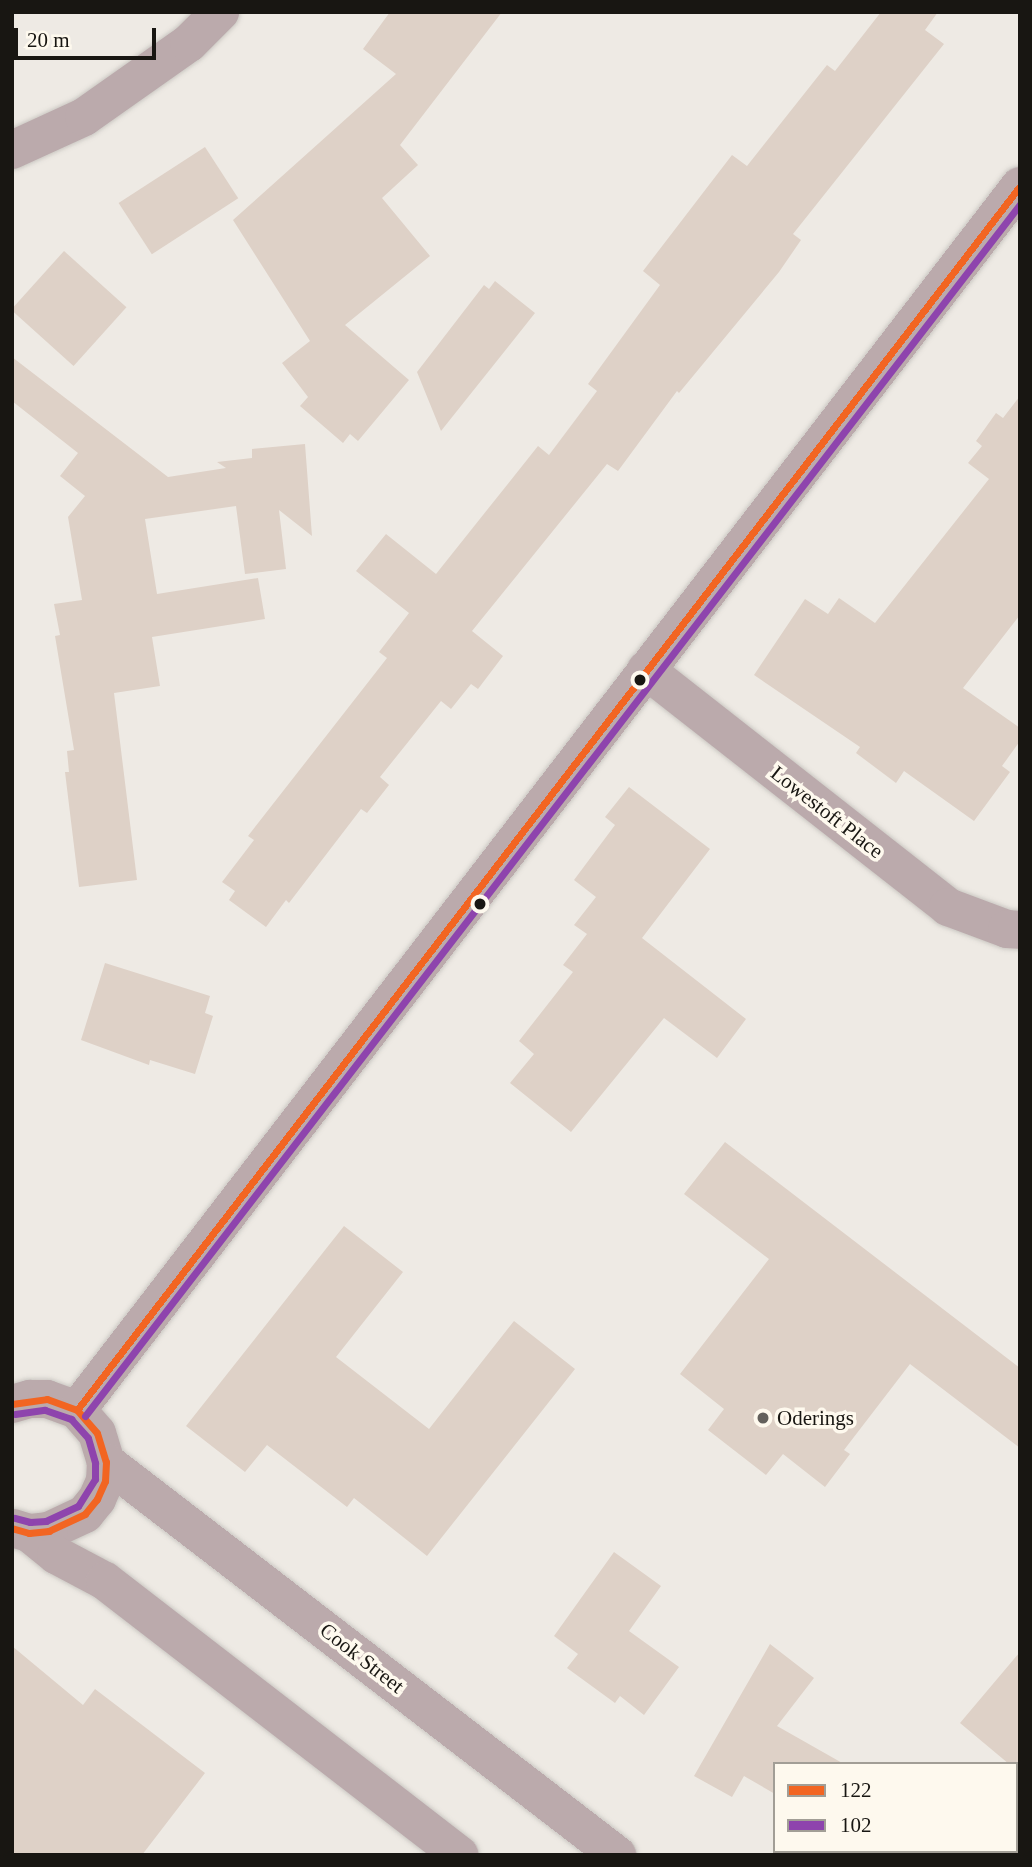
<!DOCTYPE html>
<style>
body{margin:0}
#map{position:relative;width:1032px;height:1867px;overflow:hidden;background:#eeeae4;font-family:Georgia,serif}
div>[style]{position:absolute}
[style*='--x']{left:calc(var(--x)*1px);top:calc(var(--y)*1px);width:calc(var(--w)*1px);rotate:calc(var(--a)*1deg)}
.building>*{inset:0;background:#ded1c7;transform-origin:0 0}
.roads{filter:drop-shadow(0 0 2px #cbc8c3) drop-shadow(0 0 2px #cbc8c3)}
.minor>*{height:38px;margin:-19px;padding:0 19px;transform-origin:19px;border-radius:19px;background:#bbaaac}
.tertiary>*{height:38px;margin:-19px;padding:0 19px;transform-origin:19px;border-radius:19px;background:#bbaaac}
.bus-1>*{height:7px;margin:-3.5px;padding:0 3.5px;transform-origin:3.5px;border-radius:3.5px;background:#f26522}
.bus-2>*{height:7px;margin:-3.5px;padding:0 3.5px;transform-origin:3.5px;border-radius:3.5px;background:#8e44ad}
.dots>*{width:19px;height:19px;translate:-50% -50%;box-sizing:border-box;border:4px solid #fef9ee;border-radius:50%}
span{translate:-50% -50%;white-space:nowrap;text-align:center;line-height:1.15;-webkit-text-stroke:7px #fef9ee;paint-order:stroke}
.street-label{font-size:21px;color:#181612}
.poi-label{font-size:21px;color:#181612}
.left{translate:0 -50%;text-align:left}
.frame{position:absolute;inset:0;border:14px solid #181612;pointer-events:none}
.legend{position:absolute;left:773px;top:1762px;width:245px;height:91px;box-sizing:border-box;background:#fef9ee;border:2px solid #a29e96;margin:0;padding:9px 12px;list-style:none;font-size:21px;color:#181612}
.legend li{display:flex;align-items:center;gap:14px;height:35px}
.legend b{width:35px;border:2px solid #a29e96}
.scale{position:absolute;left:14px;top:28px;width:142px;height:32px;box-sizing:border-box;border:4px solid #181612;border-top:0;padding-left:9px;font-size:21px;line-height:24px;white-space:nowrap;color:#181612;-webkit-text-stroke:5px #fef9ee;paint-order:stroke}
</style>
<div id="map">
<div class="building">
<div style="clip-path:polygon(390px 12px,502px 12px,400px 145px,418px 165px,382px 198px,430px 256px,345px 325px,409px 380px,358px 441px,350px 434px,343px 443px,300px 406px,308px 397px,282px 363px,310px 341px,233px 220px,396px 74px,363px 49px)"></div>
<div style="clip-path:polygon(881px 12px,938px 12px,925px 30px,944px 44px,793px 234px,801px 240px,779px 272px,679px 393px,677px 391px,618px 471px,607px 464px,472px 631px,503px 656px,478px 689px,471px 684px,451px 709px,441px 701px,380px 777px,389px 785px,367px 813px,361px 809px,289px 903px,286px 900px,266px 927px,229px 900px,235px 891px,222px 882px,254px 840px,248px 836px,387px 658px,379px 652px,409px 613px,356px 571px,386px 534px,436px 574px,538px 446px,549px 455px,597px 391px,588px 384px,660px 285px,643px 271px,732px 155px,747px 166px,827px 65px,835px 71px)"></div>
<div style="left:205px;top:147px;width:61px;height:103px;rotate:57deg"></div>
<div style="left:64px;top:251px;width:84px;height:79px;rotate:42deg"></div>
<div style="clip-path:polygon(495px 281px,535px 313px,441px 431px,417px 372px,484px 285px,489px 289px)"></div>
<div style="clip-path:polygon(12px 357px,168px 477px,226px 468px,217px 462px,252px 458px,252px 449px,305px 444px,312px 536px,279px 510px,286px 569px,245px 574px,236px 506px,145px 519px,157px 594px,258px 578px,265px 619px,152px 637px,160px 686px,114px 693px,137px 880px,79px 887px,65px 772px,69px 772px,67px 751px,74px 750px,55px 636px,60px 635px,54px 604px,82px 600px,68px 517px,85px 496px,60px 476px,78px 453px,12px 401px)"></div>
<div style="clip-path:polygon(1020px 396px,1020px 615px,963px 688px,1020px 728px,1020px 741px,1002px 766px,1010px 772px,974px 821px,904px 771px,896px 783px,856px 753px,860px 747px,754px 675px,805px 599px,828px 614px,839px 598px,875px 623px,989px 479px,968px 463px,982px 446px,976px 441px,996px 413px,1003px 418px)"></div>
<div style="clip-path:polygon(629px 787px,710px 849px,642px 938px,746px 1019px,717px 1058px,664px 1018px,571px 1132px,510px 1083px,534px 1054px,519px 1041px,573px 972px,563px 965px,587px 934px,574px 925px,596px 897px,574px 880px,615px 825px,605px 817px)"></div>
<div style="clip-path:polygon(105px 963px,210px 996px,205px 1013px,213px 1016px,195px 1074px,150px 1060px,149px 1065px,81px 1040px)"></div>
<div style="clip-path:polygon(725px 1142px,1020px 1368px,1020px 1448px,910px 1364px,844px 1450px,850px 1454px,825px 1487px,783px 1454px,766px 1475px,708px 1430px,724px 1409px,680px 1374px,769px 1259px,684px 1194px)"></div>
<div style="clip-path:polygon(344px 1226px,403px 1272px,336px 1357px,429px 1429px,514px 1321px,575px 1369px,427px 1556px,354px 1498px,347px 1507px,267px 1445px,245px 1472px,186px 1426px)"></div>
<div style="clip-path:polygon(614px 1552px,661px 1586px,629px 1631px,679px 1667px,644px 1715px,620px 1696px,615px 1703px,567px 1668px,578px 1654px,554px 1636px)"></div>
<div style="clip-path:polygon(770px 1644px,814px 1678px,777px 1726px,844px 1764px,775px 1764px,775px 1794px,744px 1776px,732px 1797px,694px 1776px)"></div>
<div style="clip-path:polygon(12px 1646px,83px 1705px,95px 1689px,205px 1773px,142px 1855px,12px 1855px)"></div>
<div style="clip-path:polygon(1020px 1652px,1020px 1773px,1016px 1764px,1009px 1764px,960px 1723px)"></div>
</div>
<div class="roads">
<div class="minor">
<div style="--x:12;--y:150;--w:79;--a:-24.6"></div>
<div style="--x:84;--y:117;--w:128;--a:-35.2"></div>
<div style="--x:189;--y:43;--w:44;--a:-45"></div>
<div style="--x:646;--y:670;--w:384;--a:38.1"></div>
<div style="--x:948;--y:907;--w:63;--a:20.4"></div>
<div style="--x:1007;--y:929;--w:13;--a:4"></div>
</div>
<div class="tertiary">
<div style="--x:12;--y:1404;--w:19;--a:-16"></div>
<div style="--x:30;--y:1399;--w:17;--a:0"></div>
<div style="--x:47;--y:1399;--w:32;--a:20"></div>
<div style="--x:77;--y:1410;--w:30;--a:49"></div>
<div style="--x:97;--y:1433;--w:30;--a:73"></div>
<div style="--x:106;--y:1462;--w:19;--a:93"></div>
<div style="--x:105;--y:1481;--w:20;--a:114"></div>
<div style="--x:97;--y:1499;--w:19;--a:129"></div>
<div style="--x:85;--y:1514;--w:40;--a:155"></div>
<div style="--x:49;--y:1531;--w:20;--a:174"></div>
<div style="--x:29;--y:1533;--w:17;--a:-163"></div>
<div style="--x:77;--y:1410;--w:1545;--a:-52.39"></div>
<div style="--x:106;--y:1462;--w:645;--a:37.56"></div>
<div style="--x:29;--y:1533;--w:35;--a:39"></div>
<div style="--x:56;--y:1555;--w:55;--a:28"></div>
<div style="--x:105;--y:1581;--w:448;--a:37.7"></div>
</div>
</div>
<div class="bus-1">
<div style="--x:12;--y:1404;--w:35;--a:-8"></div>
<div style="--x:47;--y:1399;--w:32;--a:20"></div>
<div style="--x:77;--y:1410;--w:30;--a:49"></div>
<div style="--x:97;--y:1433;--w:30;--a:73"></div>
<div style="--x:106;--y:1462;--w:19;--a:93"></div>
<div style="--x:105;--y:1481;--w:20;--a:114"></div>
<div style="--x:97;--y:1499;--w:19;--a:129"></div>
<div style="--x:85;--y:1514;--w:40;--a:155"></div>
<div style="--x:49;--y:1531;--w:20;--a:174"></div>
<div style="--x:29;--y:1533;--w:18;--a:-164"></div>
<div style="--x:77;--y:1410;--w:1545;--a:-52.39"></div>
</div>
<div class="bus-2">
<div style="--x:15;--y:1414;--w:30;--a:-8"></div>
<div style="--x:45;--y:1410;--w:28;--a:19"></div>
<div style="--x:71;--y:1419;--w:25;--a:48"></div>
<div style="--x:88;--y:1438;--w:26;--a:74"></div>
<div style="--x:95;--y:1463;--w:16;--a:90"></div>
<div style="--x:95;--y:1479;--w:32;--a:122"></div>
<div style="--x:78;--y:1506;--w:35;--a:155"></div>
<div style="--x:46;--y:1521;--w:16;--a:176"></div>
<div style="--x:30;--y:1522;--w:16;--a:-165"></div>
<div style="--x:85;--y:1416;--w:1531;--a:-52.35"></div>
</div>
<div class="dots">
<div style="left:640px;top:680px;background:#181612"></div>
<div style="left:480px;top:904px;background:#181612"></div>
<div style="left:763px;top:1418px;background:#63605c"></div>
</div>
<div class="street-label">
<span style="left:827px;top:812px;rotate:38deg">Lowestoft Place</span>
<span style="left:362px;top:1658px;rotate:38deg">Cook Street</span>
</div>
<div class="poi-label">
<span class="left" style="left:777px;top:1418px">Oderings</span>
</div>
<div class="frame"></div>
<ul class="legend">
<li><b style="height:9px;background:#f26522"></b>122</li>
<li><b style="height:9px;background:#8e44ad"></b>102</li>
</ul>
<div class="scale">20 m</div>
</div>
